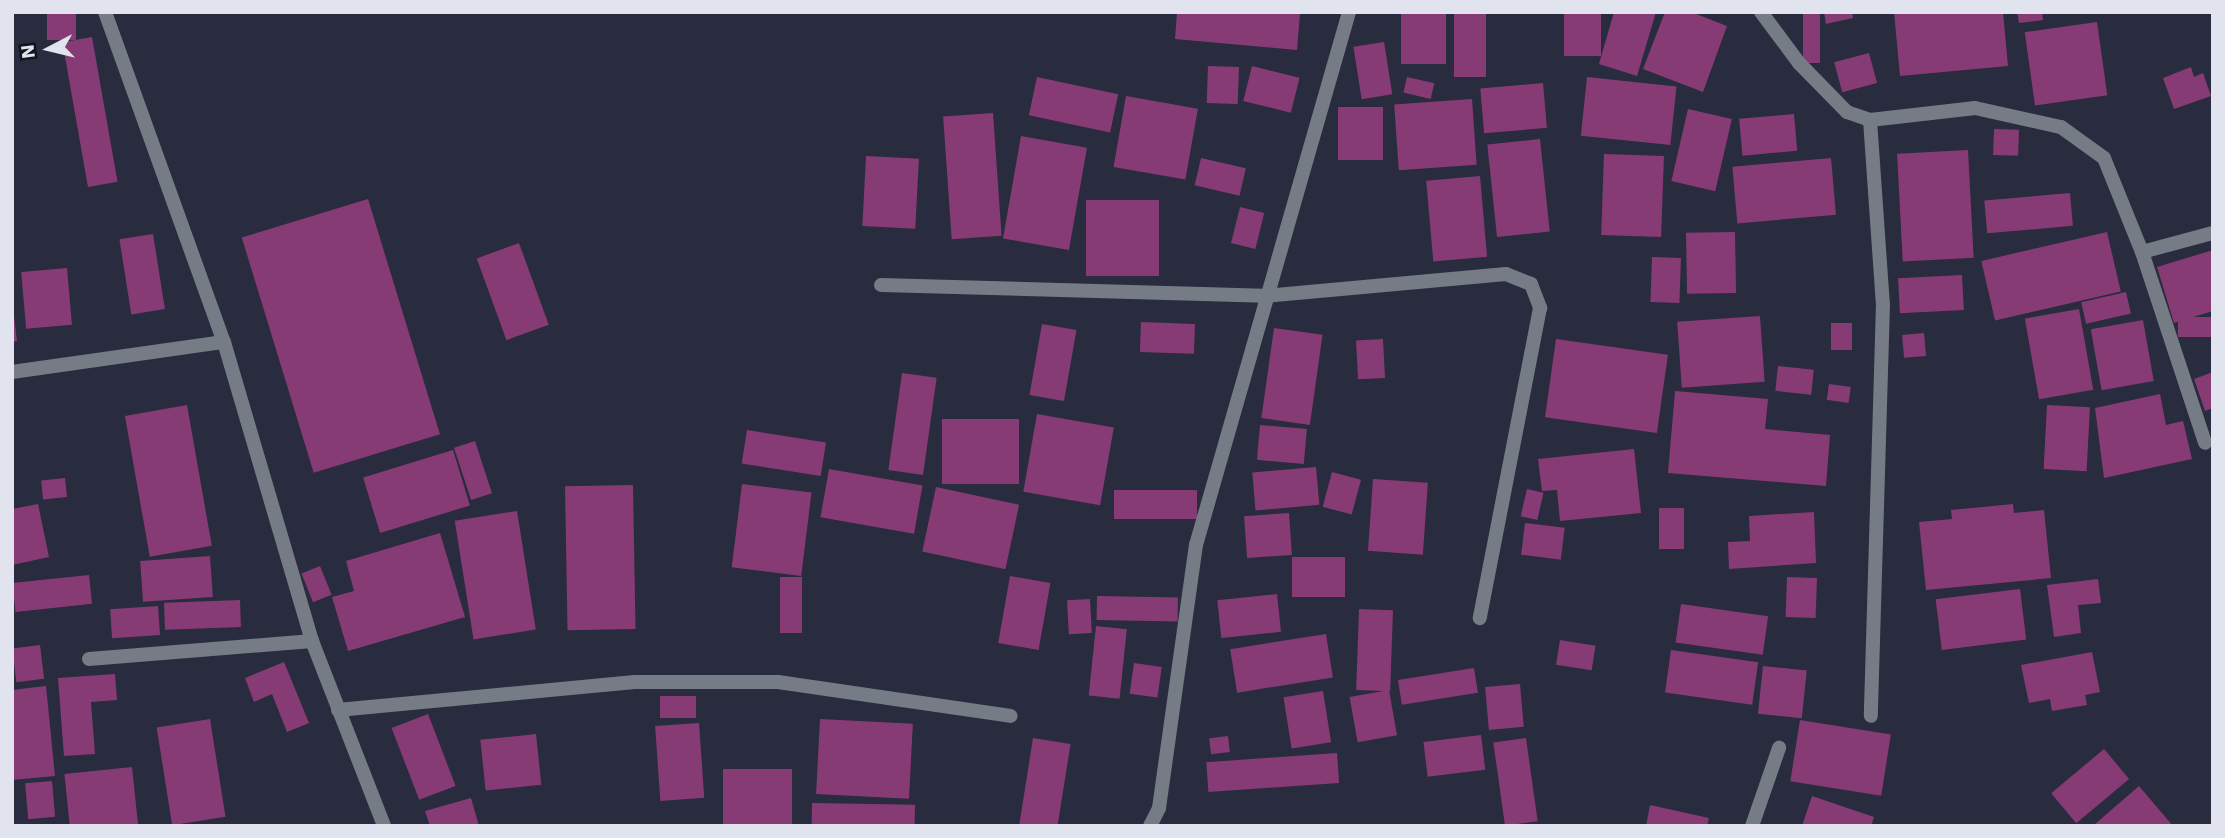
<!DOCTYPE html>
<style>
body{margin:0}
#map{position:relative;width:2225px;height:838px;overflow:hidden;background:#292b3e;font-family:"Work Sans",sans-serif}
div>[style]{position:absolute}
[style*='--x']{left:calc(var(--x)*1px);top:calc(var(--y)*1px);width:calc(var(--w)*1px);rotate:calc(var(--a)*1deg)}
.building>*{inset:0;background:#873b74;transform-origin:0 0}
.minor>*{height:14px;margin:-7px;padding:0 7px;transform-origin:7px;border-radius:7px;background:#767c85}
span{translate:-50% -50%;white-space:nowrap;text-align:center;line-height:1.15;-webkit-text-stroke:5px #13151d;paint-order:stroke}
.frame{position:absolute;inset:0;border:14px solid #e1e3ef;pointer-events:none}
.north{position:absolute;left:14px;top:14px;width:70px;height:70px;-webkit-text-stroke:5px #13151d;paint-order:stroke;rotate:263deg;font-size:19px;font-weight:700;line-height:28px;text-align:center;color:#e1e3ef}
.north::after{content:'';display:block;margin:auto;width:24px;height:32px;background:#e1e3ef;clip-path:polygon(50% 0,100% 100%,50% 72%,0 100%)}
</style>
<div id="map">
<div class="building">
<div style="left:47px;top:12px;width:29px;height:28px"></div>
<div style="clip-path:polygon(1177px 12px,1300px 14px,1297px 50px,1175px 39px)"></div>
<div style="left:1401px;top:12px;width:45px;height:52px"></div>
<div style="left:1454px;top:12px;width:32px;height:65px"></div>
<div style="left:1564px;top:12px;width:37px;height:44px"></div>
<div style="clip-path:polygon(1614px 12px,1656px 12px,1637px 76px,1599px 64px)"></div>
<div style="clip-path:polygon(1665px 12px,1691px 12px,1727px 26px,1703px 92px,1643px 69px)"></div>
<div style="left:1803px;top:12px;width:17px;height:51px"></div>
<div style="clip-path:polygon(1824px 12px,1852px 12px,1853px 18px,1826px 24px)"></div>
<div style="clip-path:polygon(1894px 12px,2003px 12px,2008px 66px,1900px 76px)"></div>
<div style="clip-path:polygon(2017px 12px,2042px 12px,2043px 20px,2019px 23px)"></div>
<div style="left:2097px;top:22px;width:74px;height:73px;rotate:82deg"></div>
<div style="left:92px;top:37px;width:147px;height:30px;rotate:80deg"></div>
<div style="left:1384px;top:42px;width:53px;height:31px;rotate:81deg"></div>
<div style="left:1869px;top:53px;width:31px;height:36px;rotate:75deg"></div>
<div style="left:1208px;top:66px;width:31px;height:37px;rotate:2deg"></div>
<div style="left:1252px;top:66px;width:49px;height:36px;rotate:14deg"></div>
<div style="clip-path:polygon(2191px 67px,2194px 77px,2203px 73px,2211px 96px,2174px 109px,2163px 78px)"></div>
<div style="left:1037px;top:77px;width:83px;height:39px;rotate:12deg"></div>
<div style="left:1407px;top:77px;width:28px;height:16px;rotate:13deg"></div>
<div style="left:1587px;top:77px;width:90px;height:59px;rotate:6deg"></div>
<div style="left:1543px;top:83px;width:45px;height:63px;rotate:85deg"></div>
<div style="left:1126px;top:96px;width:73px;height:72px;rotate:10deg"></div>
<div style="left:1472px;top:99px;width:66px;height:78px;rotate:86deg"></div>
<div style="left:1338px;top:107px;width:45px;height:53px"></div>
<div style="left:1688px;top:109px;width:45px;height:74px;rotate:13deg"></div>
<div style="left:993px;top:113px;width:123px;height:50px;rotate:86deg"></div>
<div style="left:1794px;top:114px;width:37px;height:55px;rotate:85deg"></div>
<div style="left:1994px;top:129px;width:25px;height:26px;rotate:2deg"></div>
<div style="left:1021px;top:136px;width:67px;height:104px;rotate:10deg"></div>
<div style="left:1540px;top:139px;width:93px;height:53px;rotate:84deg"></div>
<div style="left:1968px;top:150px;width:108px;height:71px;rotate:87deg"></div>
<div style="left:1604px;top:154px;width:60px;height:81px;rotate:2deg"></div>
<div style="left:866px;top:156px;width:53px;height:70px;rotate:3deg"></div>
<div style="left:1201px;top:158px;width:46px;height:28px;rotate:13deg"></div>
<div style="left:1831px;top:158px;width:57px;height:99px;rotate:85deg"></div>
<div style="left:1480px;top:176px;width:81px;height:54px;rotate:85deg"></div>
<div style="left:2070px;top:193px;width:33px;height:86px;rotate:85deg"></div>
<div style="left:368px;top:199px;width:246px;height:132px;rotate:73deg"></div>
<div style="left:1159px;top:200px;width:76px;height:73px;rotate:90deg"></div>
<div style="left:1240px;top:207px;width:25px;height:37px;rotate:14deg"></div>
<div style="left:1735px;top:232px;width:61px;height:49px;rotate:89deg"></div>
<div style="left:2107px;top:232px;width:61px;height:129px;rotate:77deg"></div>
<div style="left:153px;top:234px;width:76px;height:34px;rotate:81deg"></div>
<div style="left:519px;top:243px;width:87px;height:45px;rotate:70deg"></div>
<div style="clip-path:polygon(2213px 250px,2213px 311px,2174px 323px,2157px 267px)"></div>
<div style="left:1652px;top:257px;width:29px;height:45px;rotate:2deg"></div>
<div style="left:67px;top:268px;width:57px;height:46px;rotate:85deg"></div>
<div style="left:1962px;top:275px;width:35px;height:64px;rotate:87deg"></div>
<div style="left:2126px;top:292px;width:22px;height:46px;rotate:77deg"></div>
<div style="clip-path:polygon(12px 300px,17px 341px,12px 342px)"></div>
<div style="left:2079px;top:309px;width:82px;height:55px;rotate:80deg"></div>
<div style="left:1760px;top:316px;width:66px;height:83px;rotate:86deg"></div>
<div style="left:2213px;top:317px;width:20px;height:35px;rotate:90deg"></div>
<div style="left:2143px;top:320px;width:62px;height:53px;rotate:80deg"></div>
<div style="left:1141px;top:322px;width:54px;height:30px;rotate:2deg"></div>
<div style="left:1831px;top:323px;width:21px;height:27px"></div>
<div style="left:1042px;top:324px;width:35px;height:72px;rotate:10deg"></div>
<div style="left:1274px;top:328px;width:49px;height:91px;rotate:8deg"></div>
<div style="left:1924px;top:333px;width:23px;height:22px;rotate:85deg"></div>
<div style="left:1383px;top:339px;width:39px;height:27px;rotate:87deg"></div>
<div style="left:1556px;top:339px;width:113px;height:79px;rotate:8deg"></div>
<div style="left:1778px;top:366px;width:36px;height:25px;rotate:6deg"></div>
<div style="clip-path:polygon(2213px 372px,2213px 408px,2205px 411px,2194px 379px)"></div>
<div style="left:902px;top:373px;width:35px;height:98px;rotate:8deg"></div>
<div style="left:1829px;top:384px;width:22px;height:16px;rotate:8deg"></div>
<div style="clip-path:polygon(1675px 391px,1768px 399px,1765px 429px,1830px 435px,1826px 486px,1668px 473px)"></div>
<div style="clip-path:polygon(2160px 394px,2166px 425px,2183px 421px,2192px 459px,2104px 478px,2095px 408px)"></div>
<div style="left:187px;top:405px;width:143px;height:63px;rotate:80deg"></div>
<div style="left:2047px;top:405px;width:43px;height:64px;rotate:3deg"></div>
<div style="left:1037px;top:414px;width:78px;height:79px;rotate:10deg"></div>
<div style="left:942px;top:419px;width:77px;height:65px"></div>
<div style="left:1260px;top:425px;width:47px;height:35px;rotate:5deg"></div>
<div style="left:747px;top:430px;width:80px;height:34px;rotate:9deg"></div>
<div style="left:475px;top:441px;width:55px;height:22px;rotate:72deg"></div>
<div style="clip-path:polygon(1634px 449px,1641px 513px,1560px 521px,1557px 490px,1542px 491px,1538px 459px)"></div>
<div style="left:453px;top:450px;width:58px;height:94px;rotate:73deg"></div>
<div style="left:1316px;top:467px;width:38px;height:64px;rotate:85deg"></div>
<div style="left:829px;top:469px;width:95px;height:49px;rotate:10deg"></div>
<div style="left:1332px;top:472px;width:30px;height:36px;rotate:15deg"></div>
<div style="left:65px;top:478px;width:19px;height:24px;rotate:84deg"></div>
<div style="left:1373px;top:479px;width:55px;height:72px;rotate:4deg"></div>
<div style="left:742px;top:484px;width:70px;height:84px;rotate:7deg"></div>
<div style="left:633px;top:485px;width:144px;height:68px;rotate:89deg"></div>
<div style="left:936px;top:487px;width:85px;height:66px;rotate:12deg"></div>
<div style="left:1527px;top:489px;width:17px;height:28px;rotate:13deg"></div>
<div style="left:1197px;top:490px;width:29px;height:83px;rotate:90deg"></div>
<div style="clip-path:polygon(38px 504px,49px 557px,12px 565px,12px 509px)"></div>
<div style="clip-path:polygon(2013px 504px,2014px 513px,2044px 510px,2051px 578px,1926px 590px,1919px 522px,1952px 519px,1951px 510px)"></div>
<div style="left:1659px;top:508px;width:25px;height:41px"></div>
<div style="left:517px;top:511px;width:120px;height:63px;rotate:81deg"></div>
<div style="clip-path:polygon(1814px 512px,1816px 563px,1729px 569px,1728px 542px,1750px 541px,1749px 516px)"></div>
<div style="left:1289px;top:513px;width:42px;height:45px;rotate:86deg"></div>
<div style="left:1525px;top:523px;width:40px;height:32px;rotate:7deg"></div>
<div style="clip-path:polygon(440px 533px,465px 617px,348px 651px,332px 597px,354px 591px,346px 561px)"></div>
<div style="left:210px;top:556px;width:41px;height:70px;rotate:86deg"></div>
<div style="left:1345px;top:557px;width:40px;height:53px;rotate:90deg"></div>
<div style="left:320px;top:566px;width:31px;height:20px;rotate:68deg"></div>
<div style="left:89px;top:575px;width:29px;height:77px;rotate:84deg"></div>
<div style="left:1010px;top:576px;width:41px;height:68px;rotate:10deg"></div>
<div style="left:780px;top:577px;width:22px;height:56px"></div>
<div style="left:1787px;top:577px;width:30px;height:40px;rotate:2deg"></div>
<div style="clip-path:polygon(2098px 579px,2101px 603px,2078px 605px,2081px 633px,2054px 637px,2047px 585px)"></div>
<div style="left:2020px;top:589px;width:51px;height:85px;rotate:83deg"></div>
<div style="left:1277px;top:594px;width:38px;height:60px;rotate:84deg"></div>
<div style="left:1097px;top:596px;width:81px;height:24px;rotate:1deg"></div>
<div style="left:1090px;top:599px;width:34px;height:23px;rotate:87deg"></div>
<div style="left:240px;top:600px;width:27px;height:76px;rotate:88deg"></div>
<div style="left:1681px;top:604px;width:88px;height:39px;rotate:8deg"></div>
<div style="left:158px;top:606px;width:29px;height:48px;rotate:86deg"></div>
<div style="left:1359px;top:609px;width:34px;height:81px;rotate:2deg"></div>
<div style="left:1096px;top:626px;width:31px;height:70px;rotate:6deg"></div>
<div style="left:1326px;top:634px;width:44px;height:97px;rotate:81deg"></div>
<div style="left:1560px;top:640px;width:36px;height:25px;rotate:9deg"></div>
<div style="left:40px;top:645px;width:34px;height:28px;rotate:83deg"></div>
<div style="left:1671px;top:650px;width:88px;height:43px;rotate:8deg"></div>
<div style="clip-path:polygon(2092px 652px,2100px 692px,2085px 695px,2087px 705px,2052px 711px,2050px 699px,2029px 703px,2021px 665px)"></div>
<div style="clip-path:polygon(284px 662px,309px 723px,287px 732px,272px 694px,254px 702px,245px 678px)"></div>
<div style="left:1134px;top:663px;width:28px;height:31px;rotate:8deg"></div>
<div style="left:1763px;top:666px;width:44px;height:48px;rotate:6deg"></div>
<div style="left:1474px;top:668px;width:25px;height:77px;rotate:81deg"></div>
<div style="clip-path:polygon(115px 674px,117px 700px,91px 702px,95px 754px,64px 756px,58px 678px)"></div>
<div style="left:1520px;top:684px;width:43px;height:35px;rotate:85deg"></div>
<div style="clip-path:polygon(46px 686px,55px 776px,12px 780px,12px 690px)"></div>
<div style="left:1389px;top:690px;width:46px;height:40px;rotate:80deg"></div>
<div style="left:1323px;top:691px;width:52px;height:40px;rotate:81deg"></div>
<div style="left:660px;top:696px;width:36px;height:22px"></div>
<div style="left:428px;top:714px;width:77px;height:39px;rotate:69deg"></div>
<div style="left:210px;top:719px;width:99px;height:54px;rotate:81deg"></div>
<div style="left:820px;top:719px;width:93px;height:75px;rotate:3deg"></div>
<div style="left:1800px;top:720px;width:92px;height:62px;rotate:9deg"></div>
<div style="left:699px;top:723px;width:75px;height:44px;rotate:86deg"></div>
<div style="left:536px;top:734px;width:51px;height:56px;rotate:84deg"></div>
<div style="left:1481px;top:735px;width:35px;height:58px;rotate:83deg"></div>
<div style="left:1228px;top:736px;width:16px;height:19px;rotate:83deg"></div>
<div style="left:1033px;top:738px;width:38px;height:89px;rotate:9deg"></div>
<div style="left:1526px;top:738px;width:84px;height:33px;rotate:82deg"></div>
<div style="left:2104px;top:749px;width:39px;height:69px;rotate:50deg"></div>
<div style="left:1337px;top:753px;width:30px;height:131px;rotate:86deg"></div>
<div style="left:132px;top:767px;width:59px;height:68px;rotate:84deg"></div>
<div style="left:723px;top:769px;width:69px;height:57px"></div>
<div style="left:52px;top:781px;width:36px;height:27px;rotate:85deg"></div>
<div style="clip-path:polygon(2139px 786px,2173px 826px,2096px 826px,2095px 824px)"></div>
<div style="clip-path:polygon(1812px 796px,1874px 817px,1871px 826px,1802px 826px)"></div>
<div style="clip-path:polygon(471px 798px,479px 826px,430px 826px,425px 811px)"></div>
<div style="left:812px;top:803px;width:103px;height:23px;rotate:1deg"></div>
<div style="clip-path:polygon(1650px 805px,1709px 818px,1707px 826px,1646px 826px)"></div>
</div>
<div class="minor">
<div style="--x:105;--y:12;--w:351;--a:70.2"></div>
<div style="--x:224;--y:342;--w:312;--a:73.6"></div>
<div style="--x:312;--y:641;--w:199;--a:68.7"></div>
<div style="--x:1761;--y:12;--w:64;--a:53.3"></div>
<div style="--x:1799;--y:63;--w:69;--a:45.6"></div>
<div style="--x:1847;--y:112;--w:24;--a:19"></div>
<div style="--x:1870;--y:120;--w:106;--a:-6.5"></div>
<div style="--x:1975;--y:108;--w:88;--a:12.5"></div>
<div style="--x:2061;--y:127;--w:53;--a:35.8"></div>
<div style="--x:2104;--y:158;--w:101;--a:68"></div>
<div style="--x:2142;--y:252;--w:201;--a:71.7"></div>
<div style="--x:1870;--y:120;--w:184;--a:86"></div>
<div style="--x:1883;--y:304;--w:412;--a:91.7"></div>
<div style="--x:2142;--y:252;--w:73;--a:-15"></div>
<div style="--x:881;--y:285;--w:383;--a:1.6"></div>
<div style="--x:1264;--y:296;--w:243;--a:-5.2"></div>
<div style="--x:1506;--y:274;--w:27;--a:22"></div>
<div style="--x:1531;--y:284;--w:26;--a:69"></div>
<div style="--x:1540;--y:308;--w:316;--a:101"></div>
<div style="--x:12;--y:372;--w:214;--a:-8.1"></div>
<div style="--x:89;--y:659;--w:224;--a:-4.6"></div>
<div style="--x:338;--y:710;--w:298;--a:-5.4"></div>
<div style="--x:635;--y:682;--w:143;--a:0"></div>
<div style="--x:778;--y:682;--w:235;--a:8.3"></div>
<div style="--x:1150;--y:826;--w:20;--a:-63"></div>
<div style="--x:1159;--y:808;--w:266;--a:-82"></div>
<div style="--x:1196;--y:545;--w:555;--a:-73.98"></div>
<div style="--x:1752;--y:826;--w:83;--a:-70.9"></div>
</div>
<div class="frame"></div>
<div class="north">N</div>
</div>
